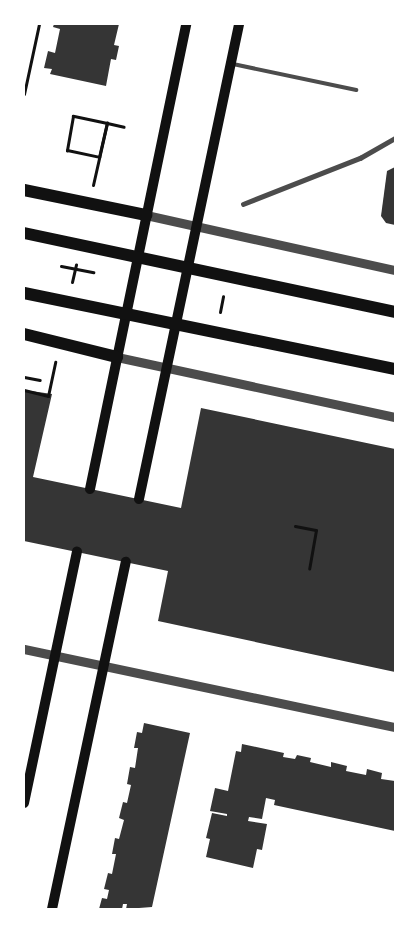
<!DOCTYPE html>
<style>
body{margin:0}
#map{position:relative;width:419px;height:933px;overflow:hidden;background:#fff;font-family:"Sofia Sans Condensed",sans-serif}
div>[style]{position:absolute}
[style*='--x']{left:calc(var(--x)*1px);top:calc(var(--y)*1px);width:calc(var(--w)*1px);rotate:calc(var(--a)*1deg)}
.building>*{inset:0;background:#353535}
.path>*{height:3px;margin:-1.5px;padding:0 1.5px;transform-origin:1.5px;border-radius:1.5px;background:#111}
.service>*{height:4px;margin:-2px;padding:0 2px;transform-origin:2px;border-radius:2px;background:#4c4c4c}
.pedestrian>*{height:4.5px;margin:-2.25px;padding:0 2.25px;transform-origin:2.25px;border-radius:2.25px;background:#4c4c4c}
.tertiary>*{height:9px;margin:-4.5px;padding:0 4.5px;transform-origin:4.5px;border-radius:4.5px;background:#4c4c4c}
.secondary>*{height:10px;margin:-5px;padding:0 5px;transform-origin:5px;border-radius:5px;background:#111}
.primary>*{height:12px;margin:-6px;padding:0 6px;transform-origin:6px;border-radius:6px;background:#111}
span{translate:-50% -50%;white-space:nowrap;text-align:center;line-height:1.15;-webkit-text-stroke:5px #fff;paint-order:stroke}
.frame{position:absolute;inset:0;border:25px solid #fff;pointer-events:none}
</style>
<div id="map">
<div class="building">
<div style="clip-path:polygon(54px 24px,119px 24px,114px 45px,119px 46px,116px 60px,111px 59px,106px 86px,50px 74px,52px 69px,44px 68px,48px 51px,55px 53px,60px 29px,53px 27px)"></div>
<div style="clip-path:polygon(395px 167px,395px 225px,386px 223px,381px 216px,387px 171px)"></div>
<div style="clip-path:polygon(24px 390px,52px 394px,33px 477px,181px 508px,201px 408px,395px 449px,395px 672px,158px 621px,168px 571px,24px 541px)"></div>
<div style="clip-path:polygon(144px 723px,190px 733px,152px 907px,126px 909px,127px 904px,123px 904px,122px 909px,99px 909px,102px 898px,107px 899px,109px 890px,104px 889px,108px 873px,112px 874px,116px 854px,112px 854px,115px 838px,119px 839px,124px 820px,119px 818px,123px 802px,127px 803px,131px 785px,127px 784px,130px 767px,135px 768px,138px 748px,134px 748px,137px 732px,142px 733px)"></div>
<div style="clip-path:polygon(242px 744px,284px 753px,283px 757px,295px 759px,297px 755px,311px 758px,310px 762px,331px 767px,331px 762px,347px 766px,346px 771px,366px 775px,367px 769px,382px 773px,381px 779px,395px 781px,395px 831px,274px 805px,275px 800px,266px 798px,262px 819px,249px 817px,248px 821px,267px 824px,262px 850px,257px 849px,253px 868px,206px 857px,210px 839px,206px 838px,212px 813px,227px 816px,227px 814px,210px 811px,215px 788px,228px 791px,236px 751px,241px 752px)"></div>
</div>
<div class="path">
<div style="--x:24;--y:94;--w:72;--a:-77.9"></div>
<div style="--x:93;--y:185;--w:64;--a:-77.3"></div>
<div style="--x:107;--y:123;--w:35;--a:-168"></div>
<div style="--x:73;--y:116;--w:35;--a:100"></div>
<div style="--x:67;--y:150;--w:33;--a:12"></div>
<div style="--x:99;--y:157;--w:35;--a:-77"></div>
<div style="--x:107;--y:123;--w:17;--a:13"></div>
<div style="--x:61;--y:266;--w:33;--a:11"></div>
<div style="--x:72;--y:282;--w:18;--a:-77"></div>
<div style="--x:220;--y:312;--w:16;--a:-79"></div>
<div style="--x:24;--y:377;--w:16;--a:11"></div>
<div style="--x:24;--y:390;--w:25;--a:14"></div>
<div style="--x:48;--y:396;--w:35;--a:-78"></div>
<div style="--x:295;--y:526;--w:21;--a:11"></div>
<div style="--x:316;--y:530;--w:39;--a:100"></div>
</div>
<div class="service">
<div style="--x:233;--y:64;--w:126;--a:11.9"></div>
</div>
<div class="pedestrian">
<div style="--x:243;--y:204;--w:126;--a:-21.5"></div>
<div style="--x:360;--y:158;--w:40;--a:-29.7"></div>
</div>
<div class="tertiary">
<div style="--x:146;--y:215;--w:255;--a:12.5"></div>
<div style="--x:117;--y:357;--w:284;--a:12.2"></div>
<div style="--x:24;--y:649;--w:379;--a:11.9"></div>
</div>
<div class="secondary">
<div style="--x:90;--y:489;--w:475;--a:-78.3"></div>
<div style="--x:139;--y:499;--w:485;--a:-78.1"></div>
<div style="--x:24;--y:803;--w:257;--a:-78.1"></div>
<div style="--x:52;--y:909;--w:355;--a:-78"></div>
</div>
<div class="primary">
<div style="--x:24;--y:190;--w:125;--a:11.6"></div>
<div style="--x:24;--y:233;--w:379;--a:12"></div>
<div style="--x:24;--y:293;--w:379;--a:11.6"></div>
<div style="--x:24;--y:334;--w:96;--a:13.9"></div>
</div>
<div class="frame"></div>
</div>
